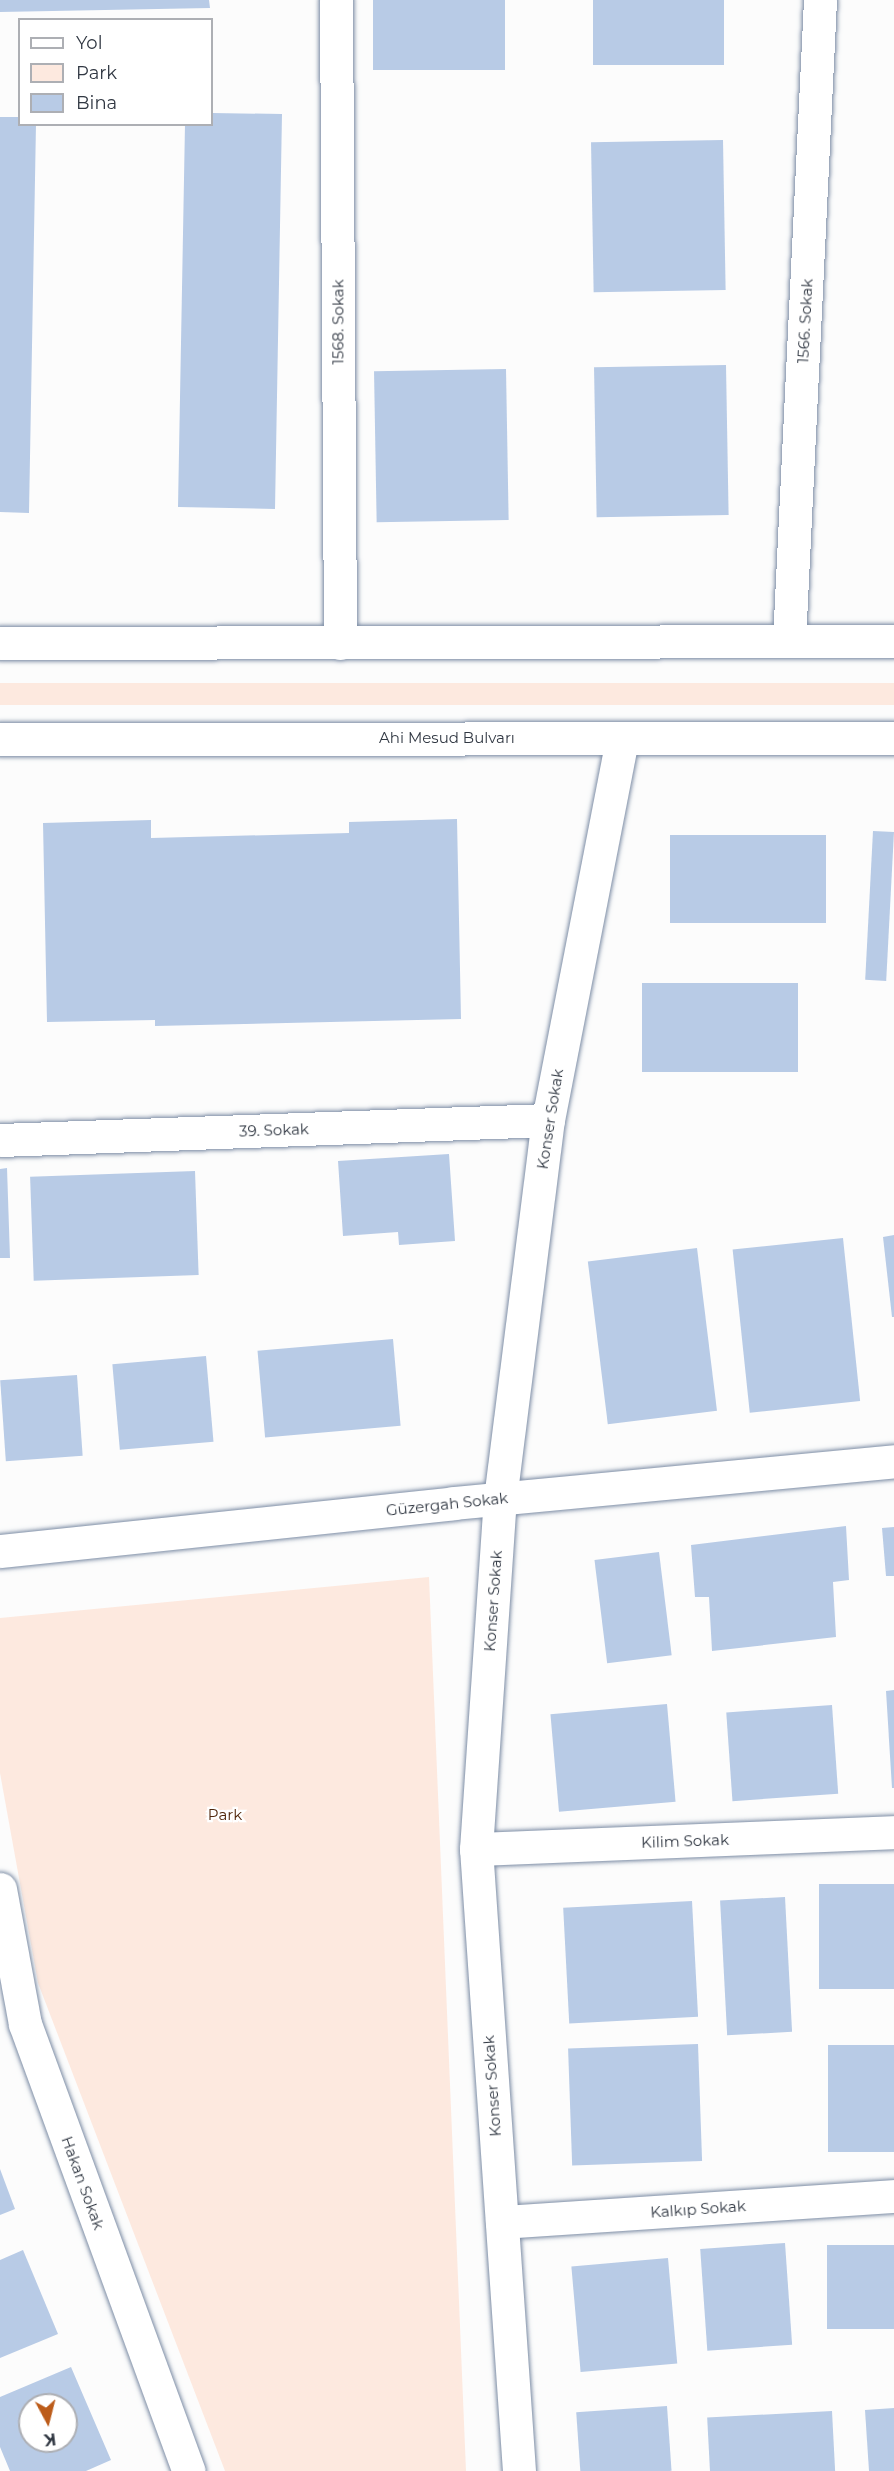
<!DOCTYPE html>
<meta charset="utf-8">
<style>
body{margin:0}
#map{position:relative;width:894px;height:2471px;overflow:hidden;background:#fcfcfc;font-family:Montserrat,sans-serif}
div>[style]{position:absolute}
[style*='--x']{left:calc(var(--x)*1px);top:calc(var(--y)*1px);width:calc(var(--w)*1px);rotate:calc(var(--a)*1deg)}
.green>*{inset:0;background:#fde9df;transform-origin:0 0}
.building>*{inset:0;background:#b8cbe6;transform-origin:0 0}
.roads{filter:drop-shadow(0 0 2px #7e8ea6) drop-shadow(0 0 2px #7e8ea6)}
.minor>*{height:33px;margin:-16.5px;padding:0 16.5px;transform-origin:16.5px;border-radius:16.5px;background:#fff}
.major>*{height:33px;margin:-16.5px;padding:0 16.5px;transform-origin:16.5px;border-radius:16.5px;background:#fff}
span{translate:-50% -50%;white-space:nowrap;text-align:center;line-height:1.15;-webkit-text-stroke:4.5px #fff;paint-order:stroke}
.street-label{font-size:15px;color:#313843}
.park-label{font-size:15px;color:#50260b}
.legend{position:absolute;left:18px;top:18px;width:195px;height:108px;box-sizing:border-box;background:#fff;border:2px solid #adafb4;margin:0;padding:8px 10px;list-style:none;font-size:18px;color:#313843}
.legend li{display:flex;align-items:center;gap:12px;height:30px}
.legend b{width:30px;border:2px solid #adafb4}
.north{position:absolute;left:18px;top:2393px;width:60px;height:60px;box-sizing:border-box;background:#fff;border:2px solid #adafb4;border-radius:50%;rotate:173deg;font-size:16px;font-weight:700;line-height:24px;text-align:center;color:#313843}
.north::after{content:'';display:block;margin:auto;width:21px;height:27px;background:#bc5c1a;clip-path:polygon(50% 0,100% 100%,50% 72%,0 100%)}
</style>
<div id="map">
<div class="green">
<div style="left:0;top:683px;width:894px;height:22px"></div>
<div style="clip-path:polygon(429px 1577px,466px 2471px,225px 2471px,38px 1983px,0 1773px,0 1618px)"></div>
</div>
<div class="building">
<div style="clip-path:polygon(0 0,209px 0,210px 8px,0 12px)"></div>
<div style="left:373px;top:0;width:132px;height:70px"></div>
<div style="left:593px;top:0;width:131px;height:65px"></div>
<div style="clip-path:polygon(212px 113px,282px 114px,275px 509px,178px 507px,185px 124px,212px 124px)"></div>
<div style="clip-path:polygon(0 117px,20px 117px,20px 124px,36px 124px,29px 513px,0 512px)"></div>
<div style="left:723px;top:140px;width:150px;height:132px;rotate:89deg"></div>
<div style="left:726px;top:365px;width:150px;height:132px;rotate:89deg"></div>
<div style="left:506px;top:369px;width:151px;height:132px;rotate:89deg"></div>
<div style="clip-path:polygon(457px 819px,461px 1019px,155px 1026px,155px 1020px,47px 1022px,43px 823px,151px 820px,151px 838px,349px 833px,349px 822px)"></div>
<div style="left:873px;top:831px;width:21px;height:149px;rotate:3deg"></div>
<div style="left:670px;top:835px;width:156px;height:88px"></div>
<div style="left:642px;top:983px;width:156px;height:89px"></div>
<div style="clip-path:polygon(449px 1154px,455px 1241px,399px 1245px,398px 1232px,343px 1236px,338px 1161px)"></div>
<div style="clip-path:polygon(7px 1168px,10px 1258px,0 1258px,0 1169px)"></div>
<div style="left:195px;top:1171px;width:104px;height:165px;rotate:88deg"></div>
<div style="clip-path:polygon(894px 1235px,894px 1317px,892px 1317px,883px 1237px)"></div>
<div style="left:843px;top:1238px;width:164px;height:111px;rotate:84deg"></div>
<div style="left:697px;top:1248px;width:164px;height:110px;rotate:83deg"></div>
<div style="left:393px;top:1339px;width:87px;height:136px;rotate:85deg"></div>
<div style="left:206px;top:1356px;width:86px;height:94px;rotate:85deg"></div>
<div style="left:77px;top:1375px;width:81px;height:77px;rotate:86deg"></div>
<div style="clip-path:polygon(846px 1526px,849px 1580px,833px 1582px,836px 1637px,712px 1651px,709px 1597px,695px 1597px,691px 1545px)"></div>
<div style="clip-path:polygon(894px 1527px,894px 1576px,886px 1576px,882px 1528px)"></div>
<div style="left:659px;top:1552px;width:104px;height:65px;rotate:83deg"></div>
<div style="clip-path:polygon(894px 1690px,894px 1788px,892px 1788px,886px 1691px)"></div>
<div style="left:667px;top:1704px;width:98px;height:117px;rotate:85deg"></div>
<div style="left:832px;top:1705px;width:89px;height:106px;rotate:86deg"></div>
<div style="left:894px;top:1884px;width:105px;height:75px;rotate:90deg"></div>
<div style="left:785px;top:1897px;width:135px;height:65px;rotate:87deg"></div>
<div style="left:692px;top:1901px;width:116px;height:129px;rotate:87deg"></div>
<div style="left:698px;top:2044px;width:117px;height:130px;rotate:88deg"></div>
<div style="left:894px;top:2045px;width:107px;height:66px;rotate:90deg"></div>
<div style="clip-path:polygon(0 2169px,15px 2209px,0 2215px)"></div>
<div style="left:785px;top:2243px;width:102px;height:85px;rotate:86deg"></div>
<div style="left:894px;top:2245px;width:84px;height:67px;rotate:90deg"></div>
<div style="clip-path:polygon(23px 2250px,58px 2334px,0 2358px,0 2260px)"></div>
<div style="left:668px;top:2258px;width:106px;height:97px;rotate:85deg"></div>
<div style="clip-path:polygon(evenodd,71px 2367px,111px 2460px,86px 2471px,10px 2471px,0 2447px,0 2397px,71px 2367px,30px 2405px,66px 2405px,66px 2441px,30px 2441px,30px 2405px)"></div>
<div style="left:667px;top:2406px;width:65px;height:91px;rotate:86deg"></div>
<div style="clip-path:polygon(894px 2408px,894px 2471px,869px 2471px,865px 2410px)"></div>
<div style="left:832px;top:2411px;width:60px;height:125px;rotate:87deg"></div>
</div>
<div class="roads">
<div class="minor">
<div style="--x:336;--y:0;--w:643;--a:89.64"></div>
<div style="--x:789;--y:641;--w:642;--a:-87.23"></div>
<div style="--x:0;--y:1140;--w:548;--a:-2.09"></div>
<div style="--x:0;--y:1551;--w:456;--a:-6"></div>
<div style="--x:453;--y:1503;--w:443;--a:-5.4"></div>
<div style="--x:476;--y:1849;--w:418;--a:-2.3"></div>
<div style="--x:0;--y:1889;--w:137;--a:79.5"></div>
<div style="--x:25;--y:2024;--w:476;--a:69.9"></div>
<div style="--x:502;--y:2222;--w:393;--a:-3.8"></div>
<div style="--x:519;--y:2471;--w:623;--a:-93.95"></div>
<div style="--x:476;--y:1849;--w:351;--a:-86.1"></div>
<div style="--x:500;--y:1499;--w:382;--a:-82.8"></div>
<div style="--x:548;--y:1120;--w:388;--a:-79"></div>
</div>
<div class="major">
<div style="--x:0;--y:643;--w:894;--a:-0.13"></div>
<div style="--x:0;--y:739;--w:894;--a:-0.06"></div>
</div>
</div>
<div class="street-label">
<span style="left:805px;top:321px;rotate:-87deg">1566. Sokak</span>
<span style="left:338px;top:322px;rotate:-90deg">1568. Sokak</span>
<span style="left:447px;top:738px">Ahi Mesud Bulvarı</span>
<span style="left:550px;top:1119px;rotate:-81deg">Konser Sokak</span>
<span style="left:274px;top:1130px;rotate:-2deg">39. Sokak</span>
<span style="left:447px;top:1504px;rotate:-6deg">Güzergah Sokak</span>
<span style="left:493px;top:1601px;rotate:-86deg">Konser Sokak</span>
<span style="left:685px;top:1841px;rotate:-2deg">Kilim Sokak</span>
<span style="left:492px;top:2086px;rotate:-94deg">Konser Sokak</span>
<span style="left:83px;top:2183px;rotate:70deg">Hakan Sokak</span>
<span style="left:698px;top:2209px;rotate:-4deg">Kalkıp Sokak</span>
</div>
<div class="park-label">
<span style="left:225px;top:1815px">Park</span>
</div>
<ul class="legend">
<li><b style="height:8px;background:#fff"></b>Yol</li>
<li><b style="height:16px;background:#fde9df"></b>Park</li>
<li><b style="height:16px;background:#b8cbe6"></b>Bina</li>
</ul>
<div class="north">K</div>
</div>
